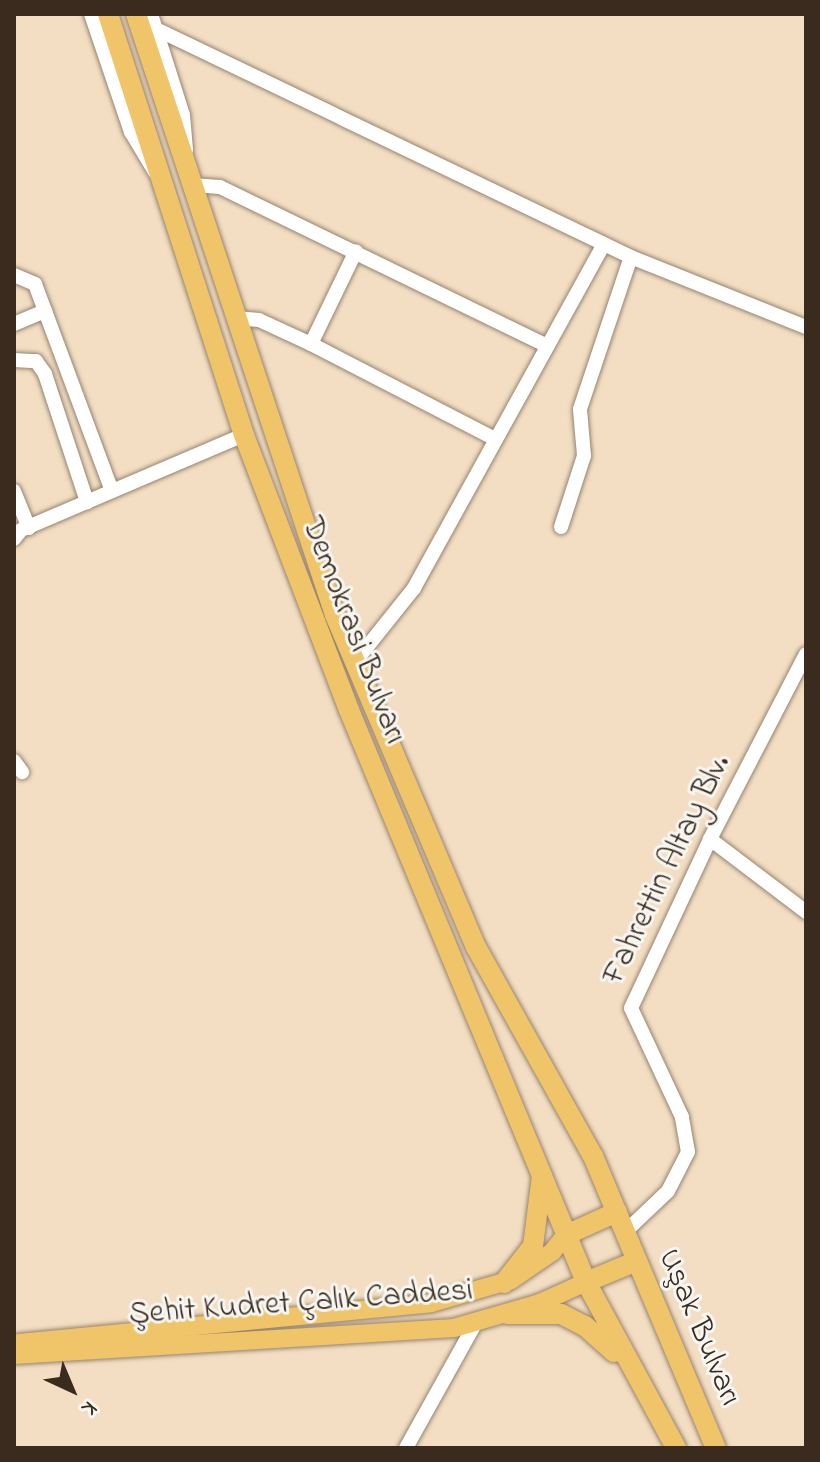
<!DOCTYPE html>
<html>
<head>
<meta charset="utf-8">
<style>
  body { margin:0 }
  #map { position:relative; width:820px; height:1462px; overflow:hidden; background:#f3dec3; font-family:"Indie Flower",sans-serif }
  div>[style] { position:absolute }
  .roads { filter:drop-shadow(0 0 2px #978470) drop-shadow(0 0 2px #978470) }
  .minor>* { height:14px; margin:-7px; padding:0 7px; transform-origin:7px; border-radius:7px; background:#fff }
  .major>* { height:18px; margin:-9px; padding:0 9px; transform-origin:9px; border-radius:9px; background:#f0c469 }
  .highway>* { height:20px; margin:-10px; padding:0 10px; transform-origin:10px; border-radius:10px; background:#f0c469 }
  span { translate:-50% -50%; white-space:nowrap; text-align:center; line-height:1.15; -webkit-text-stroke:6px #f6f6f2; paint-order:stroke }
  .street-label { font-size:32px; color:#3b2a1e }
  .frame { position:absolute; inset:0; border:16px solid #3b2a1e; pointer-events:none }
  .north { position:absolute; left:32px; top:1350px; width:80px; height:80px; -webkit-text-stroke:6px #f6f6f2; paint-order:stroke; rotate:136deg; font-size:22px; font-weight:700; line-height:32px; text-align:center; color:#3b2a1e }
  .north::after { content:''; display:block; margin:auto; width:28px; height:36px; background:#3b2a1e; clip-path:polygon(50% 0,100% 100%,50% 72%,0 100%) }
</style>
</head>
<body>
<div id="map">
  <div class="roads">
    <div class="minor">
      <div style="left:91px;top:14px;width:125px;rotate:71.3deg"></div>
      <div style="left:131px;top:132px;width:47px;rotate:59deg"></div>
      <div style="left:151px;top:14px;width:106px;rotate:72.4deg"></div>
      <div style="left:183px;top:115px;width:35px;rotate:85deg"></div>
      <div style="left:156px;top:29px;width:527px;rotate:25.64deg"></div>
      <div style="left:631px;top:257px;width:188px;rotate:21.8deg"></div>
      <div style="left:191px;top:185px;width:29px;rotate:4deg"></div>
      <div style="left:220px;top:187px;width:364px;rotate:25.9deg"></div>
      <div style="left:14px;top:275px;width:23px;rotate:23deg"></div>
      <div style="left:35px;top:284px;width:221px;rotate:69.6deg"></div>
      <div style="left:236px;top:318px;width:23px;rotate:5deg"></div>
      <div style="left:259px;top:320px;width:57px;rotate:24.8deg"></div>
      <div style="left:311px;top:344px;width:207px;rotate:27.3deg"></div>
      <div style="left:14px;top:324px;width:34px;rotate:-23deg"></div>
      <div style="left:311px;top:344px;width:103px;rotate:-64.2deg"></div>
      <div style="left:14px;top:360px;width:22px;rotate:3deg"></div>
      <div style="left:36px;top:361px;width:16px;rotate:55deg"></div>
      <div style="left:45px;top:374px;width:135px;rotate:71.8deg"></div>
      <div style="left:14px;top:491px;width:40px;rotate:68deg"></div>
      <div style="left:561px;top:527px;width:75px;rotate:-72.1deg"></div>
      <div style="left:584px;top:456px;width:47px;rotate:-94.9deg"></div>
      <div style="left:580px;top:409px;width:160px;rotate:-71.5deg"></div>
      <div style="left:14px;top:539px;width:11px;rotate:-52deg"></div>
      <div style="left:21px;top:530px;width:242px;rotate:-23.1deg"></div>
      <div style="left:355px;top:662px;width:95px;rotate:-51.4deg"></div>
      <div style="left:414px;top:588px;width:393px;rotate:-61.1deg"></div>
      <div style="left:14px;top:761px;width:14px;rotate:54deg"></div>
      <div style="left:710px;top:839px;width:121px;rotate:37.2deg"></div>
      <div style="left:625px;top:1232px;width:59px;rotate:-43.6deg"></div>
      <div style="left:668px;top:1191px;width:44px;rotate:-62.9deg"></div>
      <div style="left:688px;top:1152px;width:36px;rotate:-100deg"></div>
      <div style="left:682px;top:1117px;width:120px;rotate:-115.1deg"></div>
      <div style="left:631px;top:1008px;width:187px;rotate:-64.9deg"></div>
      <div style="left:710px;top:839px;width:208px;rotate:-62.6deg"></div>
      <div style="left:406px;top:1448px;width:142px;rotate:-60.9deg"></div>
    </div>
    <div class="major">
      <div style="left:19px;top:1343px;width:414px;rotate:-5.5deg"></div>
      <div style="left:431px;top:1303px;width:83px;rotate:-16deg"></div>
      <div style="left:511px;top:1280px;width:50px;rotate:-34.3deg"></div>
      <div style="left:552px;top:1252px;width:22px;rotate:-51deg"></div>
      <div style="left:14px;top:1355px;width:441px;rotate:-3.5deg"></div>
      <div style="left:454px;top:1328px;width:90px;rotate:-16.2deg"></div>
      <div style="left:540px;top:1303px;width:51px;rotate:-24.5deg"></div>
    </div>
    <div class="highway">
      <div style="left:108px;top:14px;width:442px;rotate:72.1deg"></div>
      <div style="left:244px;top:435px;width:294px;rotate:69.1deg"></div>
      <div style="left:349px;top:710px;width:619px;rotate:67.49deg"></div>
      <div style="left:586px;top:1282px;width:189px;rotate:61.5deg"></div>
      <div style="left:136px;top:14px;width:633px;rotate:71.68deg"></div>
      <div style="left:335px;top:615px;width:361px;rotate:67deg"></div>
      <div style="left:476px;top:947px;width:240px;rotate:60.8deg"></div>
      <div style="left:593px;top:1156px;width:317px;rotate:67.2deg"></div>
      <div style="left:566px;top:1235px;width:56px;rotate:-24.3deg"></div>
      <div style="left:586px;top:1282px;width:55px;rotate:-22.4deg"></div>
      <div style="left:504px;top:1283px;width:47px;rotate:-51.9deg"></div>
      <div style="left:533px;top:1246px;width:71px;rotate:-82.7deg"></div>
      <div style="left:507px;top:1314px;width:54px"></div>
      <div style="left:561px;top:1314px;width:27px;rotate:27deg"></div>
      <div style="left:585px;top:1326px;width:39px;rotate:42deg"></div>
    </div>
  </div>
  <div class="street-label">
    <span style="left:352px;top:631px;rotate:69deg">Demokrasi Bulvarı</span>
    <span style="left:668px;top:870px;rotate:-64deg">Fahrettin Altay Blv.</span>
    <span style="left:301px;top:1304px;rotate:-4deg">Şehit Kudret Çalık Caddesi</span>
    <span style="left:698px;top:1328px;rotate:67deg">Uşak Bulvarı</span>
  </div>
  <div class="frame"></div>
  <div class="north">K</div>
</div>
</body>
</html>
